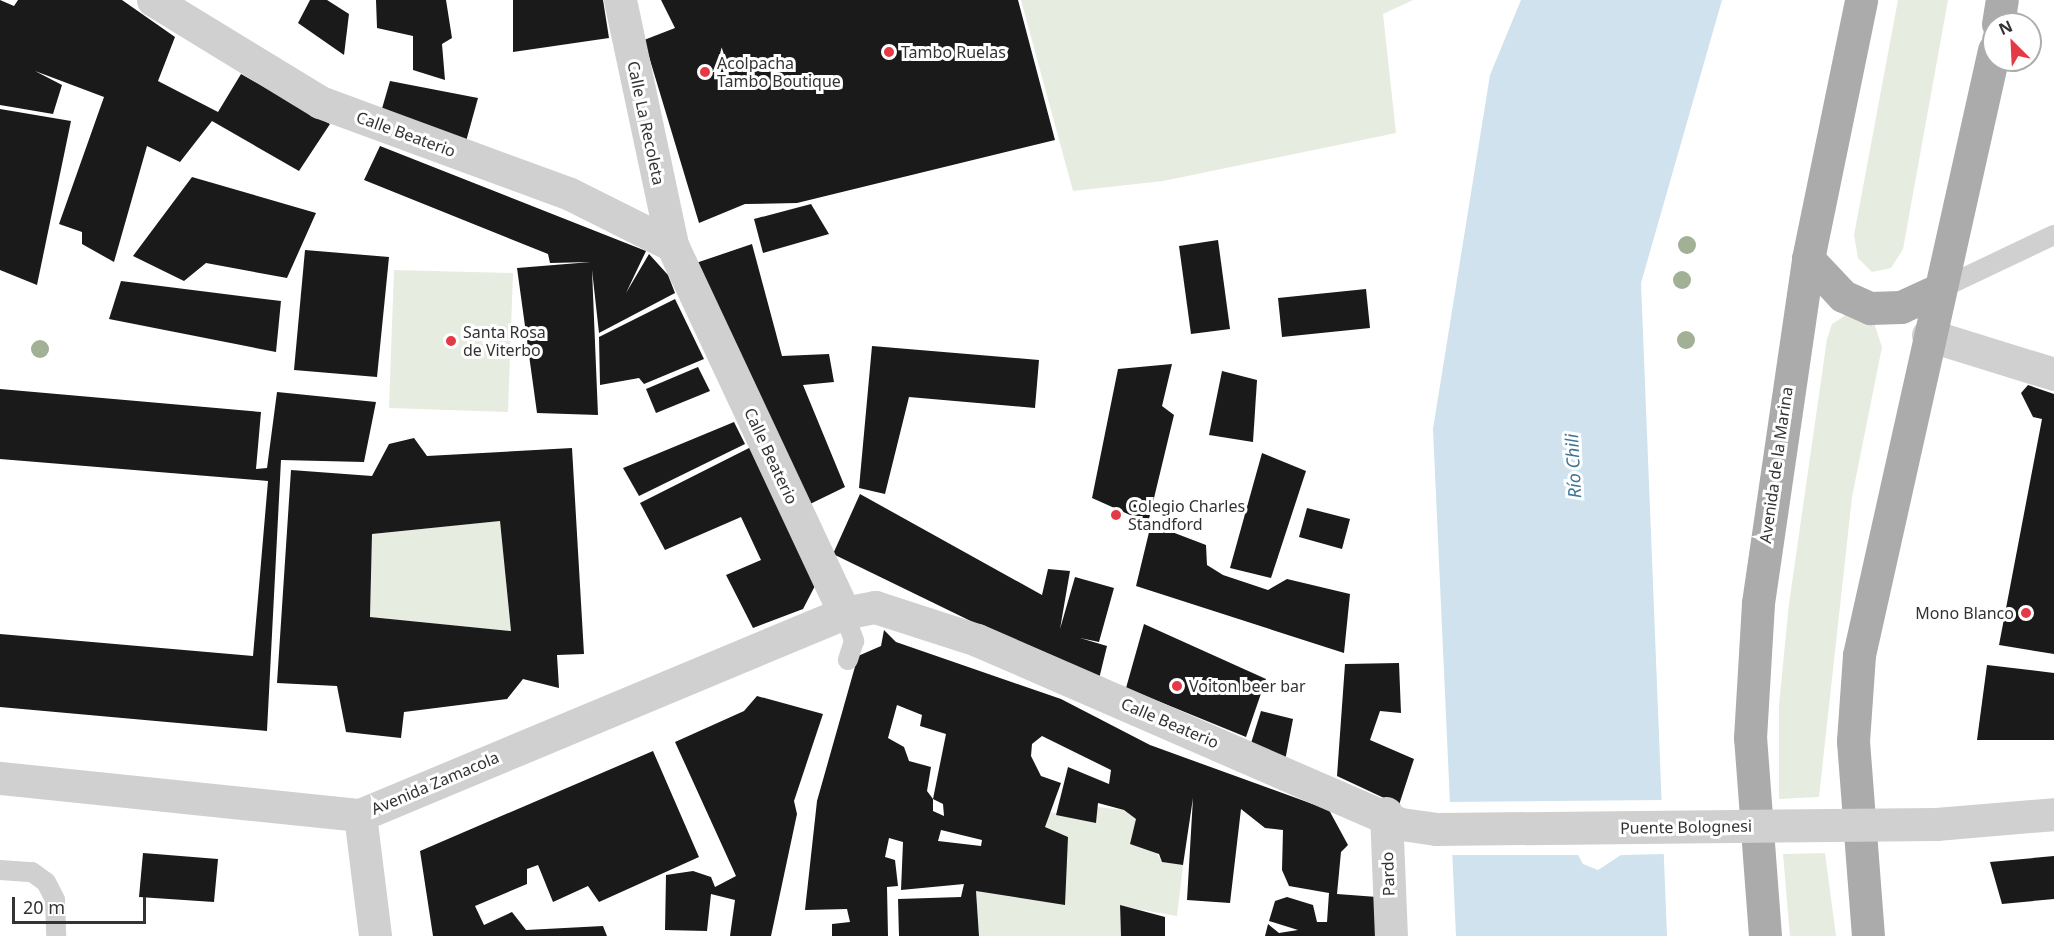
<!DOCTYPE html>
<html>
<head>
<meta charset="utf-8">
<style>
  body { margin:0 }
  #map { position:relative; width:2054px; height:936px; overflow:hidden; background:#fff; font-family:"Noto Sans",sans-serif }
  div>[style] { position:absolute }
  .green>* { inset:0; background:#e6ecdf }
  .water>* { inset:0; background:#cfe2ee }
  .pier>* { inset:0; background:#fff }
  .building>* { inset:0; background:#1a1a1a }
  .service>* { height:20px; margin:-10px; padding:0 10px; transform-origin:10px; border-radius:10px; background:#d0d0d0 }
  .minor>* { height:33px; margin:-16.5px; padding:0 16.5px; transform-origin:16.5px; border-radius:16.5px; background:#d0d0d0 }
  .primary>* { height:33px; margin:-16.5px; padding:0 16.5px; transform-origin:16.5px; border-radius:16.5px; background:#ababab }
  .minor-bridge>* { height:33px; margin:-16.5px; padding:0 16.5px; transform-origin:16.5px; border-radius:16.5px; background:#d0d0d0 }
  .trees>* { width:18px; height:18px; margin:-9px; border-radius:50%; background:#a2b095 }
  .dots>* { width:16px; height:16px; translate:-50% -50%; box-sizing:border-box; border:3px solid #fff; border-radius:50% }
  span { translate:-50% -50%; white-space:nowrap; text-align:center; line-height:1.15; -webkit-text-stroke:6px #fff; paint-order:stroke }
  .poi-label { font-size:16px; color:#333 }
  .left { translate:0 -50%; text-align:left }
  .right { translate:-100% -50%; text-align:right }
  .street-label { font-size:16px; color:#333 }
  .water-label { font-size:18px; color:#3f7597; font-style:italic }
  .north { position:absolute; left:1982px; top:12px; width:60px; height:60px; box-sizing:border-box; background:#fff; border:2px solid #adadad; border-radius:50%; rotate:336deg; font-size:16px; font-weight:700; line-height:24px; text-align:center; color:#333 }
  .north::after { content:''; display:block; margin:auto; width:21px; height:27px; background:#e63946; clip-path:polygon(50% 0,100% 100%,50% 72%,0 100%) }
  .scale { position:absolute; left:12px; top:897px; width:134px; height:27px; box-sizing:border-box; border:3px solid #333; border-top:0; padding-left:8px; font-size:18px; line-height:21px; white-space:nowrap; color:#333; -webkit-text-stroke:4px #fff; paint-order:stroke }
</style>
</head>
<body>
<div id="map">
  <div class="green">
    <div style="clip-path:polygon(1021px 0,1413px 0,1383px 14px,1396px 133px,1163px 181px,1073px 191px)"></div>
    <div style="clip-path:polygon(1898px 0,1948px 0,1903px 249px,1891px 268px,1872px 272px,1858px 258px,1854px 235px)"></div>
    <div style="clip-path:polygon(394px 270px,513px 273px,508px 412px,389px 408px)"></div>
    <div style="clip-path:polygon(1850px 312px,1873px 320px,1882px 347px,1852px 497px,1819px 797px,1779px 799px,1779px 705px,1789px 604px,1827px 339px,1832px 324px)"></div>
    <div style="clip-path:polygon(500px 521px,511px 631px,370px 617px,372px 534px)"></div>
    <div style="clip-path:polygon(1097px 807px,1124px 810px,1136px 819px,1162px 862px,1183px 865px,1177px 916px,1120px 906px,1121px 936px,979px 936px,976px 891px,1068px 837px,1045px 827px,1050px 812px,1096px 823px)"></div>
    <div style="clip-path:polygon(1825px 853px,1836px 936px,1790px 936px,1783px 854px)"></div>
  </div>
  <div class="water">
    <div style="clip-path:polygon(1521px 0,1722px 0,1641px 283px,1667px 936px,1456px 936px,1433px 429px,1490px 75px)"></div>
  </div>
  <div class="pier">
    <div style="clip-path:polygon(1664px 800px,1666px 854px,1621px 855px,1598px 870px,1583px 864px,1578px 855px,1449px 855px,1447px 802px)"></div>
  </div>
  <div class="building">
    <div style="clip-path:polygon(0 0,14px 6px,18px 0,122px 0,175px 37px,158px 81px,218px 112px,241px 74px,330px 124px,299px 171px,212px 121px,180px 162px,147px 146px,114px 262px,82px 244px,82px 232px,59px 224px,104px 97px,35px 71px,62px 85px,53px 114px,0 105px)"></div>
    <div style="clip-path:polygon(310px 0,327px 0,349px 14px,344px 55px,298px 23px)"></div>
    <div style="clip-path:polygon(376px 0,446px 0,452px 38px,442px 44px,445px 80px,413px 70px,413px 36px,377px 28px)"></div>
    <div style="clip-path:polygon(513px 0,603px 0,609px 38px,513px 52px)"></div>
    <div style="clip-path:polygon(661px 0,1018px 0,1055px 140px,797px 203px,745px 204px,699px 223px,644px 40px,675px 28px)"></div>
    <div style="clip-path:polygon(390px 81px,478px 98px,465px 145px,381px 112px)"></div>
    <div style="clip-path:polygon(0 109px,71px 121px,37px 285px,0 270px)"></div>
    <div style="clip-path:polygon(380px 146px,646px 251px,626px 293px,649px 254px,668px 275px,675px 293px,599px 333px,592px 270px,598px 415px,537px 413px,517px 268px,591px 262px,550px 263px,548px 254px,364px 180px)"></div>
    <div style="clip-path:polygon(192px 177px,316px 213px,287px 278px,206px 263px,184px 281px,133px 256px)"></div>
    <div style="clip-path:polygon(811px 204px,829px 234px,763px 253px,754px 219px)"></div>
    <div style="clip-path:polygon(1218px 240px,1230px 329px,1191px 334px,1179px 246px)"></div>
    <div style="clip-path:polygon(752px 244px,782px 356px,829px 354px,834px 382px,803px 385px,845px 487px,806px 506px,693px 264px)"></div>
    <div style="clip-path:polygon(305px 250px,389px 257px,377px 377px,294px 370px)"></div>
    <div style="clip-path:polygon(121px 281px,281px 301px,276px 352px,109px 319px)"></div>
    <div style="clip-path:polygon(1366px 289px,1370px 328px,1282px 337px,1278px 298px)"></div>
    <div style="clip-path:polygon(675px 299px,704px 359px,644px 384px,639px 378px,600px 385px,599px 337px)"></div>
    <div style="clip-path:polygon(872px 346px,1039px 360px,1035px 408px,909px 397px,885px 494px,859px 488px)"></div>
    <div style="clip-path:polygon(1172px 364px,1162px 406px,1174px 415px,1148px 523px,1092px 498px,1118px 369px)"></div>
    <div style="clip-path:polygon(698px 367px,710px 391px,656px 413px,646px 389px)"></div>
    <div style="clip-path:polygon(1222px 371px,1257px 380px,1253px 442px,1209px 435px)"></div>
    <div style="clip-path:polygon(2028px 385px,2054px 394px,2054px 654px,1999px 645px,2042px 419px,2033px 417px,2021px 393px)"></div>
    <div style="clip-path:polygon(0 389px,261px 412px,256px 469px,267px 468px,277px 392px,376px 402px,364px 462px,281px 460px,267px 731px,0 707px,0 634px,253px 656px,268px 481px,0 459px)"></div>
    <div style="clip-path:polygon(734px 422px,745px 444px,639px 496px,623px 468px)"></div>
    <div style="clip-path:polygon(evenodd,414px 438px,427px 456px,572px 448px,584px 654px,557px 655px,559px 688px,523px 679px,507px 699px,404px 712px,401px 738px,346px 732px,337px 686px,277px 683px,291px 470px,372px 476px,389px 444px,414px 438px,500px 521px,511px 631px,370px 617px,372px 534px,500px 521px)"></div>
    <div style="clip-path:polygon(751px 447px,817px 582px,803px 609px,753px 628px,726px 575px,761px 560px,741px 517px,665px 550px,640px 503px)"></div>
    <div style="clip-path:polygon(1262px 453px,1306px 471px,1271px 578px,1230px 568px)"></div>
    <div style="clip-path:polygon(860px 494px,1042px 595px,1048px 569px,1070px 571px,1060px 629px,1075px 577px,1114px 588px,1099px 642px,1080px 638px,1107px 646px,1098px 683px,833px 554px)"></div>
    <div style="clip-path:polygon(1307px 508px,1350px 519px,1342px 549px,1299px 537px)"></div>
    <div style="clip-path:polygon(1151px 524px,1206px 545px,1207px 565px,1223px 575px,1268px 590px,1287px 579px,1350px 594px,1344px 653px,1136px 586px)"></div>
    <div style="clip-path:polygon(1144px 624px,1266px 679px,1246px 737px,1126px 688px)"></div>
    <div style="clip-path:polygon(evenodd,884px 630px,896px 642px,1061px 699px,1150px 745px,1329px 810px,1348px 845px,1341px 852px,1337px 894px,1377px 897px,1379px 936px,1265px 936px,1268px 924px,1279px 933px,1298px 930px,1269px 921px,1275px 901px,1287px 897px,1313px 905px,1317px 922px,1327px 922px,1329px 893px,1289px 886px,1282px 870px,1283px 830px,1265px 828px,1241px 809px,1230px 903px,1187px 900px,1193px 798px,1183px 865px,1162px 862px,1159px 854px,1130px 844px,1136px 819px,1124px 810px,1098px 803px,1096px 823px,1056px 815px,1068px 767px,1109px 784px,1111px 770px,1042px 736px,1032px 744px,1031px 756px,1041px 776px,1061px 783px,1045px 827px,1068px 837px,1065px 905px,976px 891px,979px 936px,899px 936px,898px 899px,961px 897px,964px 884px,976px 891px,964px 884px,901px 890px,903px 842px,889px 838px,885px 857px,895px 860px,898px 886px,887px 887px,888px 936px,832px 936px,832px 924px,850px 922px,847px 909px,805px 910px,817px 801px,858px 656px,881px 646px,884px 630px,897px 705px,922px 715px,920px 726px,946px 734px,933px 799px,927px 791px,931px 767px,909px 761px,904px 747px,888px 738px,897px 705px,884px 630px,933px 799px,943px 804px,944px 816px,933px 811px,933px 799px,884px 630px,941px 830px,982px 840px,981px 846px,938px 841px,941px 830px)"></div>
    <div style="clip-path:polygon(1399px 663px,1401px 713px,1380px 711px,1370px 740px,1414px 759px,1399px 805px,1337px 776px,1345px 664px)"></div>
    <div style="clip-path:polygon(1987px 665px,2054px 673px,2054px 740px,1977px 740px)"></div>
    <div style="clip-path:polygon(757px 696px,823px 714px,794px 801px,797px 814px,771px 936px,730px 936px,735px 900px,711px 894px,707px 931px,665px 930px,666px 875px,693px 871px,711px 877px,715px 887px,736px 876px,675px 742px,744px 711px)"></div>
    <div style="clip-path:polygon(1261px 711px,1293px 719px,1284px 766px,1247px 756px)"></div>
    <div style="clip-path:polygon(653px 751px,699px 857px,599px 902px,588px 886px,553px 902px,538px 865px,527px 869px,527px 884px,475px 906px,484px 925px,512px 912px,526px 930px,603px 926px,607px 936px,433px 936px,420px 851px)"></div>
    <div style="clip-path:polygon(143px 853px,218px 859px,214px 902px,139px 897px)"></div>
    <div style="clip-path:polygon(2054px 856px,2054px 899px,2002px 904px,1990px 862px)"></div>
    <div style="clip-path:polygon(1120px 905px,1165px 917px,1165px 936px,1121px 936px)"></div>
  </div>
  <div class="service">
    <div style="left:1938px;top:290px;width:128px;rotate:-25.4deg"></div>
    <div style="left:844px;top:613px;width:30px;rotate:70deg"></div>
    <div style="left:854px;top:641px;width:20px;rotate:108deg"></div>
    <div style="left:0;top:870px;width:32px;rotate:4deg"></div>
    <div style="left:32px;top:872px;width:17px;rotate:36deg"></div>
    <div style="left:46px;top:882px;width:20px;rotate:63deg"></div>
    <div style="left:55px;top:900px;width:36px;rotate:88deg"></div>
  </div>
  <div class="minor">
    <div style="left:153px;top:0;width:196px;rotate:31.4deg"></div>
    <div style="left:320px;top:102px;width:266px;rotate:20.2deg"></div>
    <div style="left:570px;top:194px;width:114px;rotate:26.6deg"></div>
    <div style="left:620px;top:0;width:250px;rotate:78deg"></div>
    <div style="left:672px;top:245px;width:406px;rotate:64.9deg"></div>
    <div style="left:1928px;top:335px;width:132px;rotate:17.2deg"></div>
    <div style="left:0;top:778px;width:362px;rotate:5.9deg"></div>
    <div style="left:360px;top:815px;width:524px;rotate:-22.65deg"></div>
    <div style="left:844px;top:613px;width:32px;rotate:-11deg"></div>
    <div style="left:875px;top:607px;width:107px;rotate:17.9deg"></div>
    <div style="left:977px;top:640px;width:462px;rotate:23.5deg"></div>
    <div style="left:1401px;top:824px;width:35px;rotate:8deg"></div>
    <div style="left:1386px;top:813px;width:123px;rotate:87.7deg"></div>
    <div style="left:360px;top:815px;width:122px;rotate:82.9deg"></div>
    <div style="left:1936px;top:824px;width:118px;rotate:-4.8deg"></div>
  </div>
  <div class="primary">
    <div style="left:1998px;top:24px;width:24px;rotate:-81deg"></div>
    <div style="left:1808px;top:259px;width:51px;rotate:46.6deg"></div>
    <div style="left:1843px;top:296px;width:30px;rotate:24deg"></div>
    <div style="left:1870px;top:308px;width:31px;rotate:-2deg"></div>
    <div style="left:1901px;top:307px;width:41px;rotate:-24.7deg"></div>
    <div style="left:1765px;top:936px;width:199px;rotate:-94.3deg"></div>
    <div style="left:1750px;top:738px;width:135px;rotate:-86.6deg"></div>
    <div style="left:1758px;top:603px;width:348px;rotate:-81.7deg"></div>
    <div style="left:1808px;top:259px;width:264px;rotate:-78.4deg"></div>
    <div style="left:1868px;top:936px;width:196px;rotate:-94.4deg"></div>
    <div style="left:1853px;top:741px;width:86px;rotate:-86deg"></div>
    <div style="left:1859px;top:655px;width:620px;rotate:-77.42deg"></div>
  </div>
  <div class="minor-bridge">
    <div style="left:1436px;top:829px;width:500px;rotate:-0.57deg"></div>
  </div>
  <div class="trees">
    <div style="left:1687px;top:245px"></div>
    <div style="left:1682px;top:280px"></div>
    <div style="left:1686px;top:340px"></div>
    <div style="left:40px;top:349px"></div>
  </div>
  <div class="dots">
    <div style="left:889px;top:52px;background:#e63946"></div>
    <div style="left:705px;top:72px;background:#e63946"></div>
    <div style="left:451px;top:341px;background:#e63946"></div>
    <div style="left:1116px;top:515px;background:#e63946"></div>
    <div style="left:2026px;top:613px;background:#e63946"></div>
    <div style="left:1177px;top:686px;background:#e63946"></div>
  </div>
  <div class="poi-label">
    <span class="left" style="left:901px;top:52px">Tambo Ruelas</span>
    <span class="left" style="left:717px;top:72px">Acolpacha<br>Tambo Boutique</span>
    <span class="left" style="left:463px;top:341px">Santa Rosa<br>de Viterbo</span>
    <span class="left" style="left:1128px;top:515px">Colegio Charles<br>Standford</span>
    <span class="right" style="left:2014px;top:613px">Mono Blanco</span>
    <span class="left" style="left:1189px;top:686px">Voiton beer bar</span>
  </div>
  <div class="street-label">
    <span style="left:646px;top:123px;rotate:78deg">Calle La Recoleta</span>
    <span style="left:406px;top:134px;rotate:20deg">Calle Beaterio</span>
    <span style="left:771px;top:456px;rotate:65deg">Calle Beaterio</span>
    <span style="left:1776px;top:465px;rotate:-82deg">Avenida de la Marina</span>
    <span style="left:1170px;top:723px;rotate:23deg">Calle Beaterio</span>
    <span style="left:435px;top:783px;rotate:-23deg">Avenida Zamacola</span>
    <span style="left:1686px;top:827px;rotate:-1deg">Puente Bolognesi</span>
    <span style="left:1388px;top:874px;rotate:-92deg">Pardo</span>
  </div>
  <div class="water-label">
    <span style="left:1573px;top:466px;rotate:-93deg">Río Chili</span>
  </div>
  <div class="north">N</div>
  <div class="scale">20 m</div>
</div>
</body>
</html>
